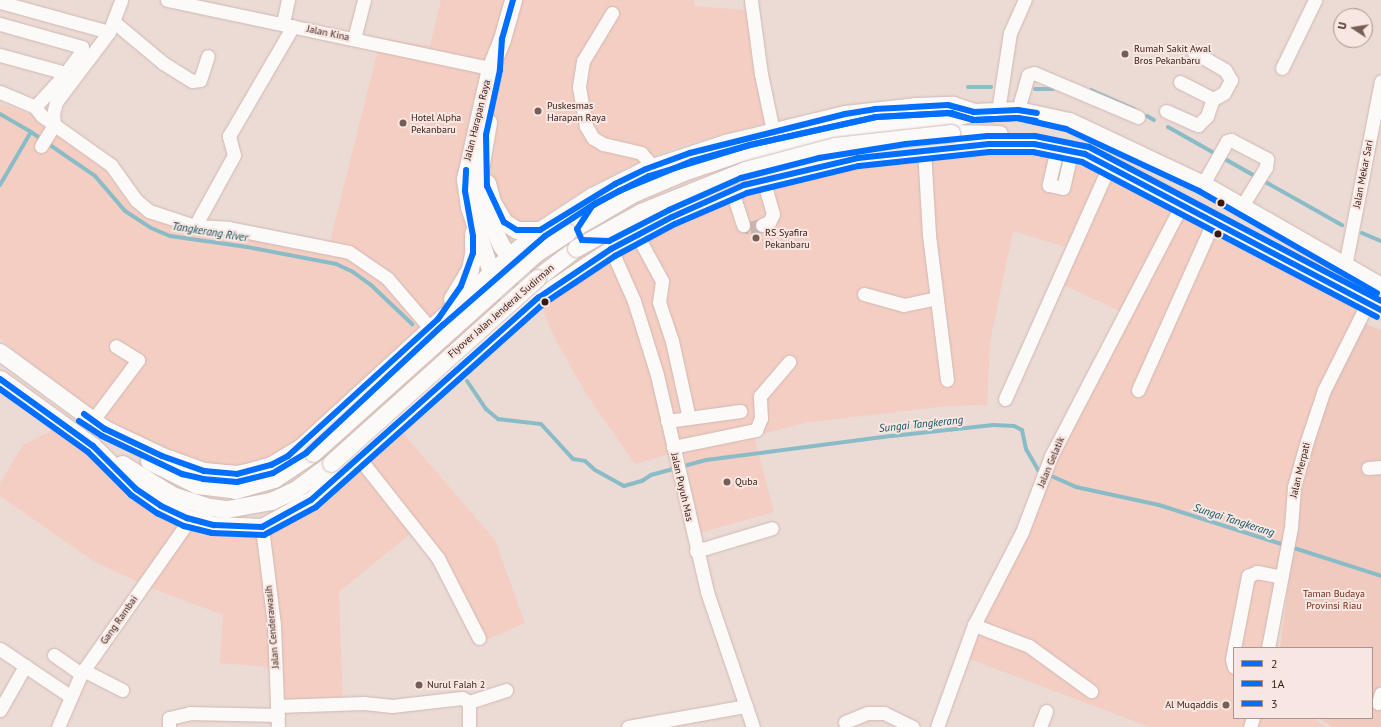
<!DOCTYPE html>
<html>
<head>
<meta charset="utf-8">
<style>
  body { margin:0 }
  #map { position:relative; width:1381px; height:727px; overflow:hidden; background:#ecdad5; font-family:"PT Sans",sans-serif }
  div>[style] { position:absolute }
  .built>* { inset:0; background:#f4cec3 }
  .green>* { inset:0; background:#f0cabf }
  .stream>* { height:4px; margin:-2px; padding:0 2px; transform-origin:2px; border-radius:2px; background:#8abcc8 }
  .minor-tunnel>* { height:13px; margin-top:-6.5px; transform-origin:0; background:repeating-linear-gradient(90deg,#c8b3ae 0 13px,transparent 0 19px) }
  .roads { filter:drop-shadow(0 0 1px #cfb8b2) drop-shadow(0 0 1px #cfb8b2) }
  .minor>* { height:13px; margin:-6.5px; padding:0 6.5px; transform-origin:6.5px; border-radius:6.5px; background:#fcf9f9 }
  .major>* { height:17px; margin:-8.5px; padding:0 8.5px; transform-origin:8.5px; border-radius:8.5px; background:#fcf9f9 }
  .bridges { filter:drop-shadow(0 0 1px #cfb8b2) drop-shadow(0 0 1px #cfb8b2) }
  .major-bridge>* { height:17px; margin:-8.5px; padding:0 8.5px; transform-origin:8.5px; border-radius:8.5px; background:#fcf9f9 }
  .bus-1>* { height:6px; margin:-3px; padding:0 3px; transform-origin:3px; border-radius:3px; background:#006eff }
  .bus-2>* { height:6px; margin:-3px; padding:0 3px; transform-origin:3px; border-radius:3px; background:#006eff }
  .bus-3>* { height:6px; margin:-3px; padding:0 3px; transform-origin:3px; border-radius:3px; background:#006eff }
  .dots>* { width:11px; height:11px; translate:-50% -50%; box-sizing:border-box; border:2px solid #f7e6e1; border-radius:50% }
  span { translate:-50% -50%; white-space:nowrap; text-align:center; line-height:1.15; -webkit-text-stroke:4px #f7e6e1; paint-order:stroke }
  .street-label { font-size:10px; color:#361911 }
  .poi-label { font-size:10px; color:#361911 }
  .left { translate:0 -50%; text-align:left }
  .right { translate:-100% -50%; text-align:right }
  .park-label { font-size:10px; color:#782b16 }
  .water-label { font-size:11px; color:#0c5260; font-style:italic }
  .legend { position:absolute; left:1233px; top:647px; width:140px; height:72px; box-sizing:border-box; background:#f7e6e1; border:1px solid #aa948e; margin:0; padding:5px 7px; list-style:none; font-size:12px; color:#361911 }
  .legend li { display:flex; align-items:center; gap:8px; height:20px }
  .legend b { width:20px; border:1px solid #aa948e }
  .north { position:absolute; left:1333px; top:8px; width:40px; height:40px; box-sizing:border-box; background:#f7e6e1; border:1px solid #aa948e; border-radius:50%; rotate:282deg; font-size:11px; font-weight:700; line-height:16px; text-align:center; color:#361911 }
  .north::after { content:''; display:block; margin:auto; width:14px; height:18px; background:#765d56; clip-path:polygon(50% 0,100% 100%,50% 72%,0 100%) }
</style>
</head>
<body>
<div id="map">
  <div class="built">
    <div style="clip-path:polygon(441px 0,694px 0,694px 6px,746px 10px,765px 123px,687px 144px,643px 160px,587px 188px,534px 223px,502px 249px,487px 269px,286px 453px,237px 469px,186px 461px,96px 417px,0 339px,0 104px,31px 114px,49px 126px,105px 170px,130px 205px,145px 217px,194px 234px,227px 235px,327px 253px,381px 38px,430px 46px)"></div>
    <div style="clip-path:polygon(1057px 149px,1100px 168px,1341px 296px,1362px 316px,1315px 422px,1297px 504px,1276px 648px,1234px 648px,1234px 718px,1313px 718px,1326px 727px,1150px 727px,959px 655px,1120px 311px,1057px 282px,1072px 249px,1013px 231px,990px 342px,987px 405px,946px 406px,805px 423px,754px 436px,774px 512px,700px 533px,684px 450px,635px 464px,587px 395px,554px 337px,541px 304px,640px 242px,747px 193px,859px 166px,989px 152px)"></div>
    <div style="clip-path:polygon(58px 427px,88px 451px,131px 494px,264px 534px,401px 431px,495px 540px,525px 623px,474px 645px,435px 563px,410px 534px,339px 592px,343px 708px,277px 708px,268px 667px,220px 663px,223px 615px,151px 588px,95px 562px,0 496px,0 483px,23px 445px)"></div>
  </div>
  <div class="green">
    <div style="clip-path:polygon(1361px 322px,1381px 330px,1381px 727px,1332px 727px,1319px 718px,1372px 718px,1372px 648px,1280px 648px,1299px 505px,1316px 422px)"></div>
  </div>
  <div class="stream">
    <div style="left:968px;top:87px;width:23px"></div>
    <div style="left:1035px;top:89px;width:18px"></div>
    <div style="left:1091px;top:90px;width:47px;rotate:23.8deg"></div>
    <div style="left:0;top:114px;width:36px;rotate:30deg"></div>
    <div style="left:31px;top:132px;width:78px;rotate:34.5deg"></div>
    <div style="left:95px;top:176px;width:46px;rotate:49.4deg"></div>
    <div style="left:125px;top:211px;width:31px;rotate:33deg"></div>
    <div style="left:151px;top:228px;width:21px;rotate:23deg"></div>
    <div style="left:170px;top:236px;width:78px;rotate:8.1deg"></div>
    <div style="left:247px;top:247px;width:91px;rotate:10.8deg"></div>
    <div style="left:336px;top:264px;width:19px;rotate:25deg"></div>
    <div style="left:353px;top:272px;width:22px;rotate:36deg"></div>
    <div style="left:371px;top:285px;width:57px;rotate:43.6deg"></div>
    <div style="left:1147px;top:116px;width:8px;rotate:30deg"></div>
    <div style="left:1168px;top:127px;width:200px;rotate:29.4deg"></div>
    <div style="left:0;top:185px;width:61px;rotate:-59.7deg"></div>
    <div style="left:1362px;top:233px;width:21px;rotate:23deg"></div>
    <div style="left:467px;top:381px;width:34px;rotate:56deg"></div>
    <div style="left:486px;top:409px;width:16px;rotate:40deg"></div>
    <div style="left:498px;top:419px;width:43px;rotate:6.6deg"></div>
    <div style="left:541px;top:424px;width:47px;rotate:47.6deg"></div>
    <div style="left:573px;top:459px;width:12px;rotate:9deg"></div>
    <div style="left:585px;top:461px;width:13px;rotate:42deg"></div>
    <div style="left:595px;top:470px;width:33px;rotate:29deg"></div>
    <div style="left:624px;top:486px;width:19px;rotate:-16deg"></div>
    <div style="left:642px;top:481px;width:11px;rotate:-34deg"></div>
    <div style="left:651px;top:475px;width:57px;rotate:-15.3deg"></div>
    <div style="left:706px;top:460px;width:188px;rotate:-7.4deg"></div>
    <div style="left:892px;top:436px;width:102px;rotate:-6.2deg"></div>
    <div style="left:993px;top:425px;width:21px;rotate:3deg"></div>
    <div style="left:1014px;top:426px;width:9px;rotate:27deg"></div>
    <div style="left:1022px;top:430px;width:19px;rotate:78deg"></div>
    <div style="left:1026px;top:449px;width:24px;rotate:60deg"></div>
    <div style="left:1038px;top:470px;width:42px;rotate:24.1deg"></div>
    <div style="left:1076px;top:487px;width:85px;rotate:12.2deg"></div>
    <div style="left:1159px;top:505px;width:233px;rotate:17.7deg"></div>
  </div>
  <div class="minor-tunnel">
    <div style="left:743px;top:225px;width:8px;rotate:23deg"></div>
    <div style="left:750px;top:228px;width:12px;rotate:-14deg"></div>
  </div>
  <div class="roads">
    <div class="minor">
      <div style="left:167px;top:0;width:330px;rotate:11.9deg"></div>
      <div style="left:751px;top:0;width:75px;rotate:82.3deg"></div>
      <div style="left:761px;top:74px;width:58px;rotate:78.1deg"></div>
      <div style="left:0;top:2px;width:113px;rotate:15.4deg"></div>
      <div style="left:612px;top:13px;width:56px;rotate:121.1deg"></div>
      <div style="left:583px;top:61px;width:26px;rotate:99deg"></div>
      <div style="left:579px;top:87px;width:40px;rotate:80deg"></div>
      <div style="left:586px;top:126px;width:14px;rotate:60deg"></div>
      <div style="left:593px;top:138px;width:12px;rotate:31deg"></div>
      <div style="left:603px;top:144px;width:39px;rotate:13deg"></div>
      <div style="left:641px;top:153px;width:18px;rotate:49deg"></div>
      <div style="left:114px;top:22px;width:64px;rotate:39.9deg"></div>
      <div style="left:163px;top:63px;width:34px;rotate:32deg"></div>
      <div style="left:192px;top:81px;width:8px;rotate:-7deg"></div>
      <div style="left:200px;top:80px;width:25px;rotate:-72deg"></div>
      <div style="left:283px;top:23px;width:24px;rotate:-78deg"></div>
      <div style="left:0;top:24px;width:85px;rotate:15.7deg"></div>
      <div style="left:82px;top:47px;width:5px;rotate:101deg"></div>
      <div style="left:81px;top:52px;width:26px;rotate:126deg"></div>
      <div style="left:66px;top:73px;width:46px;rotate:132.4deg"></div>
      <div style="left:354px;top:39px;width:40px;rotate:-75.6deg"></div>
      <div style="left:0;top:55px;width:68px;rotate:15.3deg"></div>
      <div style="left:1282px;top:68px;width:76px;rotate:-64.1deg"></div>
      <div style="left:1180px;top:82px;width:37px;rotate:27deg"></div>
      <div style="left:1213px;top:99px;width:13px;rotate:-29deg"></div>
      <div style="left:1224px;top:93px;width:15px;rotate:-62deg"></div>
      <div style="left:1231px;top:80px;width:12px;rotate:-121deg"></div>
      <div style="left:1225px;top:70px;width:36px;rotate:-150deg"></div>
      <div style="left:0;top:92px;width:38px;rotate:23deg"></div>
      <div style="left:35px;top:107px;width:11px;rotate:52deg"></div>
      <div style="left:42px;top:116px;width:85px;rotate:35.4deg"></div>
      <div style="left:111px;top:165px;width:43px;rotate:54.5deg"></div>
      <div style="left:136px;top:200px;width:17px;rotate:40deg"></div>
      <div style="left:149px;top:211px;width:48px;rotate:18.1deg"></div>
      <div style="left:195px;top:226px;width:33px;rotate:3deg"></div>
      <div style="left:228px;top:228px;width:123px;rotate:11.2deg"></div>
      <div style="left:349px;top:252px;width:46px;rotate:34.4deg"></div>
      <div style="left:387px;top:278px;width:65px;rotate:49.4deg"></div>
      <div style="left:1018px;top:110px;width:36px;rotate:-74deg"></div>
      <div style="left:1028px;top:75px;width:6px;rotate:-18deg"></div>
      <div style="left:1034px;top:73px;width:113px;rotate:22.9deg"></div>
      <div style="left:998px;top:111px;width:79px;rotate:-81.3deg"></div>
      <div style="left:1010px;top:33px;width:36px;rotate:-66deg"></div>
      <div style="left:1166px;top:111px;width:35px;rotate:24deg"></div>
      <div style="left:1198px;top:125px;width:13px;rotate:-45deg"></div>
      <div style="left:1207px;top:116px;width:18px;rotate:-71deg"></div>
      <div style="left:41px;top:146px;width:25px;rotate:-58deg"></div>
      <div style="left:54px;top:125px;width:11px;rotate:-95deg"></div>
      <div style="left:53px;top:114px;width:12px;rotate:-76deg"></div>
      <div style="left:56px;top:102px;width:88px;rotate:-52.9deg"></div>
      <div style="left:109px;top:32px;width:34px;rotate:-69deg"></div>
      <div style="left:1057px;top:149px;width:37px;rotate:103deg"></div>
      <div style="left:1049px;top:185px;width:14px;rotate:12deg"></div>
      <div style="left:1063px;top:188px;width:37px;rotate:-77deg"></div>
      <div style="left:924px;top:150px;width:85px;rotate:86.6deg"></div>
      <div style="left:929px;top:235px;width:146px;rotate:82.9deg"></div>
      <div style="left:1203px;top:184px;width:49px;rotate:-60.8deg"></div>
      <div style="left:1227px;top:141px;width:4px;rotate:-14deg"></div>
      <div style="left:1231px;top:140px;width:41px;rotate:27.8deg"></div>
      <div style="left:1267px;top:159px;width:8px;rotate:97deg"></div>
      <div style="left:1266px;top:167px;width:46px;rotate:121.6deg"></div>
      <div style="left:732px;top:191px;width:36px;rotate:72deg"></div>
      <div style="left:762px;top:225px;width:8px;rotate:-23deg"></div>
      <div style="left:769px;top:222px;width:9px;rotate:-63deg"></div>
      <div style="left:773px;top:214px;width:35px;rotate:-106deg"></div>
      <div style="left:195px;top:226px;width:81px;rotate:-61.2deg"></div>
      <div style="left:234px;top:155px;width:20px;rotate:-105deg"></div>
      <div style="left:229px;top:136px;width:127px;rotate:-59.8deg"></div>
      <div style="left:637px;top:235px;width:52px;rotate:61.5deg"></div>
      <div style="left:662px;top:281px;width:21px;rotate:98deg"></div>
      <div style="left:659px;top:302px;width:41px;rotate:71.6deg"></div>
      <div style="left:672px;top:341px;width:79px;rotate:77.6deg"></div>
      <div style="left:611px;top:249px;width:57px;rotate:66.1deg"></div>
      <div style="left:634px;top:301px;width:77px;rotate:72.7deg"></div>
      <div style="left:657px;top:375px;width:223px;rotate:77deg"></div>
      <div style="left:707px;top:592px;width:143px;rotate:71.2deg"></div>
      <div style="left:1345px;top:266px;width:188px;rotate:-79deg"></div>
      <div style="left:864px;top:294px;width:41px;rotate:15.4deg"></div>
      <div style="left:904px;top:305px;width:33px;rotate:-12deg"></div>
      <div style="left:1138px;top:390px;width:184px;rotate:-65.9deg"></div>
      <div style="left:1005px;top:399px;width:254px;rotate:-65.9deg"></div>
      <div style="left:93px;top:420px;width:75px;rotate:-53.1deg"></div>
      <div style="left:138px;top:360px;width:26px;rotate:-148deg"></div>
      <div style="left:667px;top:421px;width:74px;rotate:-7.8deg"></div>
      <div style="left:673px;top:447px;width:85px;rotate:-11.6deg"></div>
      <div style="left:756px;top:430px;width:13px;rotate:-67deg"></div>
      <div style="left:761px;top:418px;width:22px;rotate:-93deg"></div>
      <div style="left:760px;top:396px;width:45px;rotate:-49.5deg"></div>
      <div style="left:359px;top:458px;width:127px;rotate:51.7deg"></div>
      <div style="left:438px;top:558px;width:90px;rotate:62.9deg"></div>
      <div style="left:1368px;top:468px;width:13px;rotate:-4deg"></div>
      <div style="left:262px;top:527px;width:99px;rotate:83deg"></div>
      <div style="left:274px;top:625px;width:102px;rotate:87.8deg"></div>
      <div style="left:696px;top:551px;width:79px;rotate:-16.8deg"></div>
      <div style="left:974px;top:625px;width:59px;rotate:20.9deg"></div>
      <div style="left:1029px;top:646px;width:77px;rotate:36deg"></div>
      <div style="left:1268px;top:648px;width:123px;rotate:-79.2deg"></div>
      <div style="left:1291px;top:527px;width:40px;rotate:-85.7deg"></div>
      <div style="left:1294px;top:487px;width:48px;rotate:-74.2deg"></div>
      <div style="left:1307px;top:441px;width:54px;rotate:-71.6deg"></div>
      <div style="left:1324px;top:390px;width:98px;rotate:-63.4deg"></div>
      <div style="left:0;top:649px;width:84px;rotate:33.9deg"></div>
      <div style="left:54px;top:655px;width:33px;rotate:35deg"></div>
      <div style="left:1234px;top:667px;width:8px;rotate:-104deg"></div>
      <div style="left:1232px;top:659px;width:85px;rotate:-79.1deg"></div>
      <div style="left:1248px;top:576px;width:10px;rotate:-24deg"></div>
      <div style="left:1257px;top:572px;width:25px;rotate:11deg"></div>
      <div style="left:83px;top:670px;width:44px;rotate:27.1deg"></div>
      <div style="left:1378px;top:703px;width:10px;rotate:-73deg"></div>
      <div style="left:277px;top:706px;width:87px;rotate:-2deg"></div>
      <div style="left:364px;top:703px;width:28px;rotate:6deg"></div>
      <div style="left:392px;top:706px;width:70px;rotate:-6.5deg"></div>
      <div style="left:462px;top:698px;width:8px;rotate:30deg"></div>
      <div style="left:0;top:710px;width:51px;rotate:-60.4deg"></div>
      <div style="left:845px;top:722px;width:24px;rotate:-22deg"></div>
      <div style="left:867px;top:713px;width:17px"></div>
      <div style="left:884px;top:713px;width:32px;rotate:26deg"></div>
      <div style="left:58px;top:727px;width:58px;rotate:-66.5deg"></div>
      <div style="left:81px;top:674px;width:189px;rotate:-54.9deg"></div>
      <div style="left:169px;top:727px;width:9px;rotate:-90deg"></div>
      <div style="left:169px;top:718px;width:22px;rotate:-13deg"></div>
      <div style="left:190px;top:713px;width:88px;rotate:1.3deg"></div>
      <div style="left:469px;top:727px;width:25px;rotate:-90deg"></div>
      <div style="left:469px;top:702px;width:39px;rotate:-18deg"></div>
      <div style="left:628px;top:727px;width:120px;rotate:-10.1deg"></div>
      <div style="left:937px;top:727px;width:109px;rotate:-70.1deg"></div>
      <div style="left:974px;top:625px;width:105px;rotate:-62.7deg"></div>
      <div style="left:1022px;top:532px;width:81px;rotate:-69.1deg"></div>
      <div style="left:1051px;top:456px;width:284px;rotate:-62.5deg"></div>
      <div style="left:1040px;top:727px;width:17px;rotate:-69deg"></div>
      <div style="left:1250px;top:727px;width:9px;rotate:-72deg"></div>
    </div>
    <div class="major">
      <div style="left:513px;top:0;width:41px;rotate:105.8deg"></div>
      <div style="left:502px;top:39px;width:31px;rotate:112deg"></div>
      <div style="left:490px;top:68px;width:114px;rotate:102.7deg"></div>
      <div style="left:465px;top:179px;width:28px;rotate:82deg"></div>
      <div style="left:469px;top:207px;width:69px;rotate:71.3deg"></div>
      <div style="left:491px;top:272px;width:50px;rotate:54.7deg"></div>
      <div style="left:488px;top:122px;width:54px;rotate:99.6deg"></div>
      <div style="left:479px;top:175px;width:25px;rotate:88deg"></div>
      <div style="left:480px;top:200px;width:50px;rotate:65deg"></div>
      <div style="left:501px;top:245px;width:62px;rotate:54.8deg"></div>
      <div style="left:951px;top:133px;width:48px;rotate:1.2deg"></div>
      <div style="left:487px;top:183px;width:20px;rotate:75deg"></div>
      <div style="left:492px;top:202px;width:23px;rotate:59deg"></div>
      <div style="left:504px;top:222px;width:15px;rotate:32deg"></div>
      <div style="left:517px;top:230px;width:23px"></div>
      <div style="left:568px;top:232px;width:74px;rotate:-30.7deg"></div>
      <div style="left:632px;top:194px;width:56px;rotate:-23.3deg"></div>
      <div style="left:683px;top:172px;width:57px;rotate:-18.4deg"></div>
      <div style="left:737px;top:154px;width:111px;rotate:-13.5deg"></div>
      <div style="left:845px;top:128px;width:103px;rotate:-5deg"></div>
      <div style="left:948px;top:119px;width:27px;rotate:-15deg"></div>
      <div style="left:537px;top:278px;width:49px;rotate:-37.6deg"></div>
      <div style="left:452px;top:299px;width:35px;rotate:-59deg"></div>
      <div style="left:470px;top:269px;width:16px;rotate:-79deg"></div>
      <div style="left:473px;top:253px;width:20px;rotate:-90deg"></div>
      <div style="left:0;top:352px;width:130px;rotate:36.3deg"></div>
      <div style="left:105px;top:429px;width:63px;rotate:25.3deg"></div>
      <div style="left:162px;top:456px;width:45px;rotate:19.7deg"></div>
      <div style="left:204px;top:471px;width:33px;rotate:5deg"></div>
      <div style="left:237px;top:474px;width:17px;rotate:-13deg"></div>
      <div style="left:254px;top:470px;width:18px;rotate:-16deg"></div>
      <div style="left:271px;top:465px;width:35px;rotate:-31deg"></div>
      <div style="left:301px;top:447px;width:281px;rotate:-42.5deg"></div>
      <div style="left:508px;top:257px;width:42px;rotate:-40.2deg"></div>
      <div style="left:540px;top:230px;width:62px;rotate:-33.2deg"></div>
      <div style="left:592px;top:196px;width:60px;rotate:-26.6deg"></div>
      <div style="left:646px;top:169px;width:83px;rotate:-18.2deg"></div>
      <div style="left:725px;top:143px;width:123px;rotate:-13.6deg"></div>
      <div style="left:845px;top:114px;width:70px;rotate:-6.5deg"></div>
      <div style="left:915px;top:106px;width:38px;rotate:-2deg"></div>
      <div style="left:953px;top:105px;width:22px;rotate:18deg"></div>
      <div style="left:974px;top:112px;width:44px;rotate:-2.6deg"></div>
      <div style="left:1018px;top:110px;width:52px;rotate:12.2deg"></div>
      <div style="left:1069px;top:121px;width:148px;rotate:25.2deg"></div>
      <div style="left:1203px;top:184px;width:205px;rotate:29.8deg"></div>
      <div style="left:0;top:379px;width:115px;rotate:35.8deg"></div>
      <div style="left:93px;top:446px;width:61px;rotate:45deg"></div>
      <div style="left:136px;top:489px;width:30px;rotate:34deg"></div>
      <div style="left:161px;top:506px;width:29px;rotate:25deg"></div>
      <div style="left:187px;top:518px;width:28px;rotate:15deg"></div>
      <div style="left:214px;top:525px;width:48px;rotate:2.4deg"></div>
      <div style="left:262px;top:527px;width:56px;rotate:-28.9deg"></div>
      <div style="left:311px;top:500px;width:304px;rotate:-41.7deg"></div>
      <div style="left:538px;top:298px;width:88px;rotate:-33.9deg"></div>
      <div style="left:611px;top:249px;width:69px;rotate:-27.7deg"></div>
      <div style="left:672px;top:217px;width:79px;rotate:-24deg"></div>
      <div style="left:744px;top:185px;width:117px;rotate:-13.3deg"></div>
      <div style="left:858px;top:158px;width:132px;rotate:-6.1deg"></div>
      <div style="left:989px;top:144px;width:45px"></div>
      <div style="left:1034px;top:144px;width:52px;rotate:11.1deg"></div>
      <div style="left:1085px;top:154px;width:72px;rotate:26.2deg"></div>
      <div style="left:1150px;top:186px;width:73px;rotate:29.7deg"></div>
      <div style="left:1213px;top:222px;width:190px;rotate:27.6deg"></div>
      <div style="left:149px;top:461px;width:54px;rotate:26.6deg"></div>
      <div style="left:197px;top:485px;width:38px;rotate:7deg"></div>
      <div style="left:235px;top:490px;width:41px;rotate:-15.8deg"></div>
      <div style="left:274px;top:479px;width:47px;rotate:-33.7deg"></div>
      <div style="left:122px;top:464px;width:59px;rotate:31.8deg"></div>
      <div style="left:172px;top:495px;width:40px;rotate:18deg"></div>
      <div style="left:210px;top:507px;width:17px;rotate:7deg"></div>
      <div style="left:227px;top:509px;width:45px;rotate:-10.3deg"></div>
      <div style="left:271px;top:501px;width:26px;rotate:-25deg"></div>
      <div style="left:295px;top:490px;width:45px;rotate:-36.9deg"></div>
    </div>
  </div>
  <div class="bridges">
    <div class="major-bridge">
      <div style="left:576px;top:248px;width:74px;rotate:-29deg"></div>
      <div style="left:641px;top:212px;width:112px;rotate:-22deg"></div>
      <div style="left:745px;top:170px;width:93px;rotate:-14.9deg"></div>
      <div style="left:835px;top:146px;width:117px;rotate:-6.4deg"></div>
      <div style="left:313px;top:453px;width:300px;rotate:-41.9deg"></div>
      <div style="left:536px;top:253px;width:38px;rotate:-33deg"></div>
      <div style="left:331px;top:463px;width:277px;rotate:-41.9deg"></div>
    </div>
  </div>
  <div class="bus-1">
    <div style="left:513px;top:0;width:41px;rotate:105.8deg"></div>
    <div style="left:502px;top:39px;width:31px;rotate:94deg"></div>
    <div style="left:500px;top:70px;width:66px;rotate:102.2deg"></div>
    <div style="left:486px;top:135px;width:51px;rotate:88.9deg"></div>
    <div style="left:487px;top:186px;width:40px;rotate:65deg"></div>
    <div style="left:504px;top:222px;width:15px;rotate:32deg"></div>
    <div style="left:517px;top:230px;width:23px"></div>
    <div style="left:540px;top:230px;width:88px;rotate:-31.5deg"></div>
    <div style="left:615px;top:184px;width:34px;rotate:-26deg"></div>
    <div style="left:646px;top:169px;width:47px;rotate:-20deg"></div>
    <div style="left:690px;top:153px;width:160px;rotate:-14.1deg"></div>
    <div style="left:845px;top:114px;width:30px;rotate:-9deg"></div>
    <div style="left:875px;top:109px;width:73px;rotate:-3.1deg"></div>
    <div style="left:948px;top:105px;width:27px;rotate:15deg"></div>
    <div style="left:974px;top:112px;width:44px;rotate:-2.6deg"></div>
    <div style="left:1018px;top:110px;width:19px;rotate:9deg"></div>
    <div style="left:0;top:379px;width:115px;rotate:35.8deg"></div>
    <div style="left:93px;top:446px;width:61px;rotate:45deg"></div>
    <div style="left:136px;top:489px;width:30px;rotate:34deg"></div>
    <div style="left:161px;top:506px;width:29px;rotate:25deg"></div>
    <div style="left:187px;top:518px;width:28px;rotate:15deg"></div>
    <div style="left:214px;top:525px;width:48px;rotate:2.4deg"></div>
    <div style="left:262px;top:527px;width:56px;rotate:-28.9deg"></div>
    <div style="left:311px;top:500px;width:304px;rotate:-41.7deg"></div>
    <div style="left:538px;top:298px;width:88px;rotate:-33.9deg"></div>
    <div style="left:611px;top:249px;width:69px;rotate:-27.7deg"></div>
    <div style="left:672px;top:217px;width:79px;rotate:-24deg"></div>
    <div style="left:744px;top:185px;width:117px;rotate:-13.3deg"></div>
    <div style="left:858px;top:158px;width:132px;rotate:-6.1deg"></div>
    <div style="left:989px;top:144px;width:45px"></div>
    <div style="left:1034px;top:144px;width:52px;rotate:11.1deg"></div>
    <div style="left:1085px;top:154px;width:335px;rotate:27.8deg"></div>
    <div style="left:84px;top:414px;width:26px;rotate:36deg"></div>
    <div style="left:105px;top:429px;width:63px;rotate:25.3deg"></div>
    <div style="left:162px;top:456px;width:45px;rotate:19.7deg"></div>
    <div style="left:204px;top:471px;width:33px;rotate:5deg"></div>
    <div style="left:237px;top:474px;width:35px;rotate:-15deg"></div>
    <div style="left:271px;top:465px;width:19px;rotate:-28deg"></div>
    <div style="left:288px;top:456px;width:203px;rotate:-42.4deg"></div>
    <div style="left:438px;top:319px;width:40px;rotate:-55.1deg"></div>
    <div style="left:461px;top:286px;width:35px;rotate:-70deg"></div>
    <div style="left:473px;top:253px;width:17px;rotate:-90deg"></div>
    <div style="left:473px;top:236px;width:46px;rotate:-100.1deg"></div>
    <div style="left:465px;top:191px;width:21px;rotate:-87deg"></div>
  </div>
  <div class="bus-2">
    <div style="left:0;top:389px;width:108px;rotate:35.6deg"></div>
    <div style="left:88px;top:452px;width:61px;rotate:45deg"></div>
    <div style="left:131px;top:495px;width:32px;rotate:35deg"></div>
    <div style="left:157px;top:513px;width:30px;rotate:26deg"></div>
    <div style="left:184px;top:526px;width:29px;rotate:14deg"></div>
    <div style="left:212px;top:533px;width:52px;rotate:2.2deg"></div>
    <div style="left:264px;top:535px;width:59px;rotate:-28.3deg"></div>
    <div style="left:316px;top:507px;width:305px;rotate:-41.8deg"></div>
    <div style="left:543px;top:304px;width:87px;rotate:-33.7deg"></div>
    <div style="left:615px;top:256px;width:68px;rotate:-28.1deg"></div>
    <div style="left:675px;top:224px;width:78px;rotate:-23.3deg"></div>
    <div style="left:747px;top:193px;width:115px;rotate:-13.6deg"></div>
    <div style="left:859px;top:166px;width:131px;rotate:-6.1deg"></div>
    <div style="left:989px;top:152px;width:44px"></div>
    <div style="left:1033px;top:152px;width:50px;rotate:11.5deg"></div>
    <div style="left:1082px;top:162px;width:333px;rotate:27.7deg"></div>
    <div style="left:79px;top:421px;width:27px;rotate:33deg"></div>
    <div style="left:102px;top:436px;width:89px;rotate:25.4deg"></div>
    <div style="left:182px;top:474px;width:22px;rotate:13deg"></div>
    <div style="left:203px;top:479px;width:34px;rotate:5deg"></div>
    <div style="left:237px;top:482px;width:37px;rotate:-14deg"></div>
    <div style="left:273px;top:473px;width:39px;rotate:-31deg"></div>
    <div style="left:306px;top:453px;width:187px;rotate:-43.1deg"></div>
    <div style="left:443px;top:325px;width:135px;rotate:-41.1deg"></div>
    <div style="left:545px;top:236px;width:61px;rotate:-32.9deg"></div>
    <div style="left:596px;top:203px;width:59px;rotate:-27deg"></div>
    <div style="left:649px;top:176px;width:106px;rotate:-17.1deg"></div>
    <div style="left:750px;top:145px;width:129px;rotate:-12.5deg"></div>
    <div style="left:876px;top:117px;width:76px;rotate:-3deg"></div>
    <div style="left:952px;top:113px;width:22px;rotate:18deg"></div>
    <div style="left:973px;top:120px;width:45px;rotate:-2.5deg"></div>
    <div style="left:1018px;top:118px;width:18px;rotate:9deg"></div>
  </div>
  <div class="bus-3">
    <div style="left:1377px;top:293px;width:205px;rotate:-150.2deg"></div>
    <div style="left:1199px;top:191px;width:147px;rotate:-155deg"></div>
    <div style="left:1066px;top:129px;width:50px;rotate:-167.3deg"></div>
    <div style="left:1017px;top:118px;width:43px;rotate:177.3deg"></div>
    <div style="left:974px;top:120px;width:28px;rotate:-165deg"></div>
    <div style="left:947px;top:113px;width:71px;rotate:176.8deg"></div>
    <div style="left:876px;top:117px;width:129px;rotate:167.5deg"></div>
    <div style="left:750px;top:145px;width:60px;rotate:164.6deg"></div>
    <div style="left:692px;top:161px;width:79px;rotate:157.7deg"></div>
    <div style="left:619px;top:191px;width:31px;rotate:151deg"></div>
    <div style="left:592px;top:206px;width:27px;rotate:123deg"></div>
    <div style="left:577px;top:229px;width:12px;rotate:66deg"></div>
    <div style="left:582px;top:240px;width:27px;rotate:2deg"></div>
    <div style="left:609px;top:241px;width:68px;rotate:-27.3deg"></div>
    <div style="left:669px;top:210px;width:79px;rotate:-24deg"></div>
    <div style="left:741px;top:178px;width:81px;rotate:-14.4deg"></div>
    <div style="left:819px;top:158px;width:88px;rotate:-9.1deg"></div>
    <div style="left:906px;top:144px;width:82px;rotate:-5.6deg"></div>
    <div style="left:988px;top:136px;width:47px"></div>
    <div style="left:1035px;top:136px;width:55px;rotate:11.5deg"></div>
    <div style="left:1089px;top:147px;width:330px;rotate:27.8deg"></div>
  </div>
  <div class="dots">
    <div style="left:1125px;top:54px;background:#765d56"></div>
    <div style="left:538px;top:111px;background:#765d56"></div>
    <div style="left:403px;top:123px;background:#765d56"></div>
    <div style="left:1221px;top:203px;background:#361911"></div>
    <div style="left:1218px;top:234px;background:#361911"></div>
    <div style="left:756px;top:238px;background:#765d56"></div>
    <div style="left:545px;top:302px;background:#361911"></div>
    <div style="left:727px;top:482px;background:#765d56"></div>
    <div style="left:419px;top:685px;background:#765d56"></div>
    <div style="left:1226px;top:705px;background:#765d56"></div>
  </div>
  <div class="street-label">
    <span style="left:328px;top:33px;rotate:12deg">Jalan Kina</span>
    <span style="left:477px;top:120px;rotate:-76deg">Jalan Harapan Raya</span>
    <span style="left:1363px;top:174px;rotate:-79deg">Jalan Mekar Sari</span>
    <span style="left:501px;top:311px;rotate:-41deg">Flyover Jalan Jenderal Sudirman</span>
    <span style="left:1051px;top:462px;rotate:-67deg">Jalan Gelatik</span>
    <span style="left:1300px;top:470px;rotate:-76deg">Jalan Merpati</span>
    <span style="left:682px;top:487px;rotate:77deg">Jalan Puyuh Mas</span>
    <span style="left:119px;top:620px;rotate:-55deg">Gang Rambai</span>
    <span style="left:272px;top:627px;rotate:-95deg">Jalan Cenderawasih</span>
  </div>
  <div class="poi-label">
    <span class="left" style="left:1134px;top:54px">Rumah Sakit Awal<br>Bros Pekanbaru</span>
    <span class="left" style="left:547px;top:111px">Puskesmas<br>Harapan Raya</span>
    <span class="left" style="left:411px;top:123px">Hotel Alpha<br>Pekanbaru</span>
    <span class="left" style="left:765px;top:238px">RS Syafira<br>Pekanbaru</span>
    <span class="left" style="left:735px;top:482px">Quba</span>
    <span class="left" style="left:427px;top:685px">Nurul Falah 2</span>
    <span class="right" style="left:1218px;top:705px">Al Muqaddis</span>
  </div>
  <div class="park-label">
    <span style="left:1334px;top:599px">Taman Budaya<br>Provinsi Riau</span>
  </div>
  <div class="water-label">
    <span style="left:210px;top:232px;rotate:9deg">Tangkerang River</span>
    <span style="left:921px;top:424px;rotate:-6deg">Sungai Tangkerang</span>
    <span style="left:1234px;top:520px;rotate:18deg">Sungai Tangkerang</span>
  </div>
  <ul class="legend">
  <li><b style="height:5px;background:#006eff"></b>2</li>
  <li><b style="height:5px;background:#006eff"></b>1A</li>
  <li><b style="height:5px;background:#006eff"></b>3</li>
  </ul>
  <div class="north">U</div>
</div>
</body>
</html>
